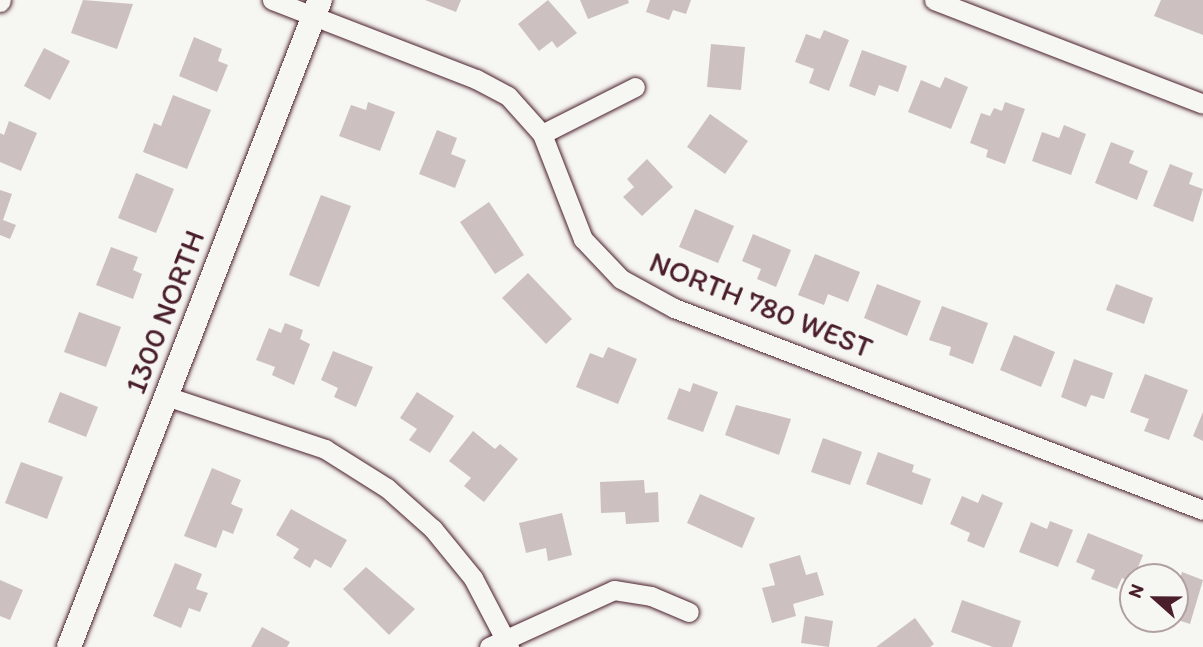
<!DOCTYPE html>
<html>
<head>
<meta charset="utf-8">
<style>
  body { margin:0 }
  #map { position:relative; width:1203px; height:647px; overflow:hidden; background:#f6f6f2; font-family:Itim,sans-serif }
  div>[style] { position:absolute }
  .building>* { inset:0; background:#ccc1c0 }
  .roads { filter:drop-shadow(0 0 2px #4a1f2b) drop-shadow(0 0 2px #4a1f2b) }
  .minor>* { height:19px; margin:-9.5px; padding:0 9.5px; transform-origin:9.5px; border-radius:9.5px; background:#f6f6f2 }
  .tertiary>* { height:24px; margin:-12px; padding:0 12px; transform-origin:12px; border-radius:12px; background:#f6f6f2 }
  span { translate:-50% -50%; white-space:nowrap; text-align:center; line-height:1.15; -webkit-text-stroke:6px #f6f6f2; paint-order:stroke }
  .street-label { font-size:30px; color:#4a1f2b }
  .north { position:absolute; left:1119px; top:563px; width:70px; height:70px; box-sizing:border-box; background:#f6f6f2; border:2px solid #b1a0a2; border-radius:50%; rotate:291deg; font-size:19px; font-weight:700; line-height:28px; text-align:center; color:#4a1f2b }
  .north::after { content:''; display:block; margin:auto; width:24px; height:32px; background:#4a1f2b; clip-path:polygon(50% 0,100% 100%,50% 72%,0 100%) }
</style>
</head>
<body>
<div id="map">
  <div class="building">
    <div style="clip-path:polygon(83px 0,133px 4px,117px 49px,71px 33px)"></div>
    <div style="clip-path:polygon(425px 0,461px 0,456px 12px)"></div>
    <div style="clip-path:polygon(548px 0,577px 33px,557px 48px,552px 41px,539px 51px,518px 24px)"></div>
    <div style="clip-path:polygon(580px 0,628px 0,629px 3px,588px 19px)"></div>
    <div style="clip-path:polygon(650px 0,691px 0,686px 14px,673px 10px,669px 20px,646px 12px)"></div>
    <div style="clip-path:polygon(1161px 0,1203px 0,1203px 35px,1154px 16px)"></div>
    <div style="clip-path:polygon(824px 30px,849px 40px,829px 91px,809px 83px,814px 69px,795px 62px,806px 34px,820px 39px)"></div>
    <div style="clip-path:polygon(194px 37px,222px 49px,218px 61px,228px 65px,217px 92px,179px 76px)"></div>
    <div style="clip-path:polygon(711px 44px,745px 47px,741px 90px,707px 87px)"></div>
    <div style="clip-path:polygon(44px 48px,70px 61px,50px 100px,24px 86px)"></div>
    <div style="clip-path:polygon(862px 50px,907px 66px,898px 92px,879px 85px,875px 96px,849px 86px)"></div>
    <div style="clip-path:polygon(945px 77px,968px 87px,951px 129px,908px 112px,921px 80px,940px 88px)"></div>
    <div style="clip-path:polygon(173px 95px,211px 110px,187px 169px,143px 152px,154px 123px,161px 126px)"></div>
    <div style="clip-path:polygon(368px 102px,395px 112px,380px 151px,339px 136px,351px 105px,366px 110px)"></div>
    <div style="clip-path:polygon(1005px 102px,1025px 109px,1005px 164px,986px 157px,988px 150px,970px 143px,981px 113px,990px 116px,994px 108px,1002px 111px)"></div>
    <div style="clip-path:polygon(710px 114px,748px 141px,725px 174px,687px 147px)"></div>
    <div style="clip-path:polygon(9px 121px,37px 133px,21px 171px,0 162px,0 133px,4px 135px)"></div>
    <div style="clip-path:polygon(1064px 125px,1086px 134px,1071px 175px,1032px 161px,1042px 132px,1059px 138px)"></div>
    <div style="clip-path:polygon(437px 130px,457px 138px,451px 154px,466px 160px,455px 188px,419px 174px)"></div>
    <div style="clip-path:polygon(1111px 142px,1134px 151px,1129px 163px,1148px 171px,1137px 200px,1095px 183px)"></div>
    <div style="clip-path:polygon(647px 159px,673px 187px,642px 216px,623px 197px,634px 187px,627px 179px)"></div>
    <div style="clip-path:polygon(1170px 164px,1193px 173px,1189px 184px,1203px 189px,1193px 222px,1153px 206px)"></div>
    <div style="clip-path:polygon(136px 173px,174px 189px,156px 233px,118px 218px)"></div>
    <div style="clip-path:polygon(0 190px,12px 194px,3px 220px,16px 225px,10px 239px,0 235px)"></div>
    <div style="clip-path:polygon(321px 195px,351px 206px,319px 287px,289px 275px)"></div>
    <div style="clip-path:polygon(489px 202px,524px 255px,495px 274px,460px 222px)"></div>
    <div style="clip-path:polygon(695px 209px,734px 226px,718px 263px,679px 247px)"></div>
    <div style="clip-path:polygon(753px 234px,791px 250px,776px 287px,757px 279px,761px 269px,742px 261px)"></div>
    <div style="clip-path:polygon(111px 247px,138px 257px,133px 270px,142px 274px,133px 299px,96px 285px)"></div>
    <div style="clip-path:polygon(815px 254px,860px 272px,848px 302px,828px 294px,824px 305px,798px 295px)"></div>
    <div style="clip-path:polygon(528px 273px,572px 319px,546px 344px,502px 298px)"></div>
    <div style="clip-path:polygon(877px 284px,921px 301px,907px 336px,864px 318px)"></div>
    <div style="clip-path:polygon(1116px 284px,1153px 298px,1144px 324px,1106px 310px)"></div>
    <div style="clip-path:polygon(942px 306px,988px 323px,973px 364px,949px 355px,951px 347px,929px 340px)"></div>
    <div style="clip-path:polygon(79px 312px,121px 327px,106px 367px,64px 352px)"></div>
    <div style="clip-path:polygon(285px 323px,303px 330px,300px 339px,310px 344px,294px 385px,272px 375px,275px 367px,256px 360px,269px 328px,281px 333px)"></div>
    <div style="clip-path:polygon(1014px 335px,1055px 352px,1041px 387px,1000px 370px)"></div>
    <div style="clip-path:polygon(608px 347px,637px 359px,618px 404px,576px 387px,590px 353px,603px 358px)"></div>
    <div style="clip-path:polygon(333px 351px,373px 367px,356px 407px,334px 397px,338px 388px,321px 380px)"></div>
    <div style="clip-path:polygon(1074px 359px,1113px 373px,1104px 399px,1091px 395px,1086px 407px,1061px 397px)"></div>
    <div style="clip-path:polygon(1145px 374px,1188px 390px,1169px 440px,1144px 431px,1149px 419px,1130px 412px)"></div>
    <div style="clip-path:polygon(693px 383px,718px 392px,703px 432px,667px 419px,679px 388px,690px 392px)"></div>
    <div style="clip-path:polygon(60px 392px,98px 407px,86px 437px,48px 422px)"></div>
    <div style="clip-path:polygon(417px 392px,454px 416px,430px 453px,409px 440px,417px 429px,400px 418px)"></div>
    <div style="clip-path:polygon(736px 405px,791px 419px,779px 455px,725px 435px)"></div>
    <div style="clip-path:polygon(1203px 412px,1203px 441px,1193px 436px)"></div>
    <div style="clip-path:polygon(473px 431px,495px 449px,500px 444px,518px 459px,484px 502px,464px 486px,471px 478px,449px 461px)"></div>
    <div style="clip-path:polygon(823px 438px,862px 452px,850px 485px,811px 472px)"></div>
    <div style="clip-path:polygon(878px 452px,914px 465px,912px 472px,931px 479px,922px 505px,866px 484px)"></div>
    <div style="clip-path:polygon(21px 462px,63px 477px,47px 519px,5px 503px)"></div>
    <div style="clip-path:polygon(212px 468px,241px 480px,231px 504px,243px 509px,233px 534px,223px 530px,216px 548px,184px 536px)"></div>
    <div style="clip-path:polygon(644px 480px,645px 493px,658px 492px,659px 522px,626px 524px,625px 512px,601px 513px,600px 482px)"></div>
    <div style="clip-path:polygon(700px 494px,755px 518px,742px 548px,687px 523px)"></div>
    <div style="clip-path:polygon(982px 494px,1003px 503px,984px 548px,967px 541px,970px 533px,950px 524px,962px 496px,978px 503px)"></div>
    <div style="clip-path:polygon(291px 509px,347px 540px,331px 568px,315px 559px,310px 568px,293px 558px,299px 549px,276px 535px)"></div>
    <div style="clip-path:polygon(562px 513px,572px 555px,548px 561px,546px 548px,526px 553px,519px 523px)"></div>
    <div style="clip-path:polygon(1050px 521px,1073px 530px,1058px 567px,1019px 552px,1031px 522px,1047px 529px)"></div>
    <div style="clip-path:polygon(1088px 533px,1143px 555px,1132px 582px,1122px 578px,1117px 589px,1091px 579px,1095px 570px,1076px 562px)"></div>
    <div style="clip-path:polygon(800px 555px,806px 575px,817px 572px,824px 595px,793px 604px,796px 616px,772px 623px,762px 588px,775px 585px,769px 564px)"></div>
    <div style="clip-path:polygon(175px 563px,202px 574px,196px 589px,208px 593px,200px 612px,189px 608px,181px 628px,153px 616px)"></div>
    <div style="clip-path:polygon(366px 567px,415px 609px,389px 635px,343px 589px)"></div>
    <div style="clip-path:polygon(1182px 572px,1203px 580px,1190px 624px,1175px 619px,1175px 577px,1180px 579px)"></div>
    <div style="clip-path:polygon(0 580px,23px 590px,10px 620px,0 616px)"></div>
    <div style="clip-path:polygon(962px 600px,1021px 621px,1012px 647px,993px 647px,951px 632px)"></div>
    <div style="clip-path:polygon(805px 616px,833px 621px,829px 647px,801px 643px)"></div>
    <div style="clip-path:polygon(915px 618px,934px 644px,930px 647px,876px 647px)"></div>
    <div style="clip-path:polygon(262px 627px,290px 642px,287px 647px,251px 647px)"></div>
  </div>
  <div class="roads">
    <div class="minor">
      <div style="left:272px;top:0;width:219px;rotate:21.2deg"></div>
      <div style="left:476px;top:79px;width:36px;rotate:28deg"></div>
      <div style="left:508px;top:96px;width:51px;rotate:48.2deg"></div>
      <div style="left:542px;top:134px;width:113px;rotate:68.7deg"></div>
      <div style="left:583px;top:239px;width:55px;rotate:46.5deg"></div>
      <div style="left:621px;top:279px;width:60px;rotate:28.7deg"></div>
      <div style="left:674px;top:308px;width:566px;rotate:20.9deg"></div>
      <div style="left:934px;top:0;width:288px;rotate:21.1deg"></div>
      <div style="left:0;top:2px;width:2px;rotate:-63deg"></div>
      <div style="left:542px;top:134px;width:104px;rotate:-26.8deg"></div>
      <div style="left:166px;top:396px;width:168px;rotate:18.4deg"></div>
      <div style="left:325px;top:449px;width:73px;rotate:32.2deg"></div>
      <div style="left:387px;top:488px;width:62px;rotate:41.7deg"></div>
      <div style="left:433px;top:529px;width:63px;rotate:50.8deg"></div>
      <div style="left:473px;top:578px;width:78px;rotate:62.4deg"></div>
      <div style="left:489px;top:647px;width:137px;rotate:-24.5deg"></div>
      <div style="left:614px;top:590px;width:37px;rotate:9deg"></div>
      <div style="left:651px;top:596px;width:41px;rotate:22.8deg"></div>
    </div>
    <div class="tertiary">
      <div style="left:69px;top:647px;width:694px;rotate:-68.8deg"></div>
    </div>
  </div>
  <div class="street-label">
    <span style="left:761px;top:305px;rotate:22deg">NORTH 780 WEST</span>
    <span style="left:165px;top:312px;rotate:-69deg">1300 NORTH</span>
  </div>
  <div class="north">N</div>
</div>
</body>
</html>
